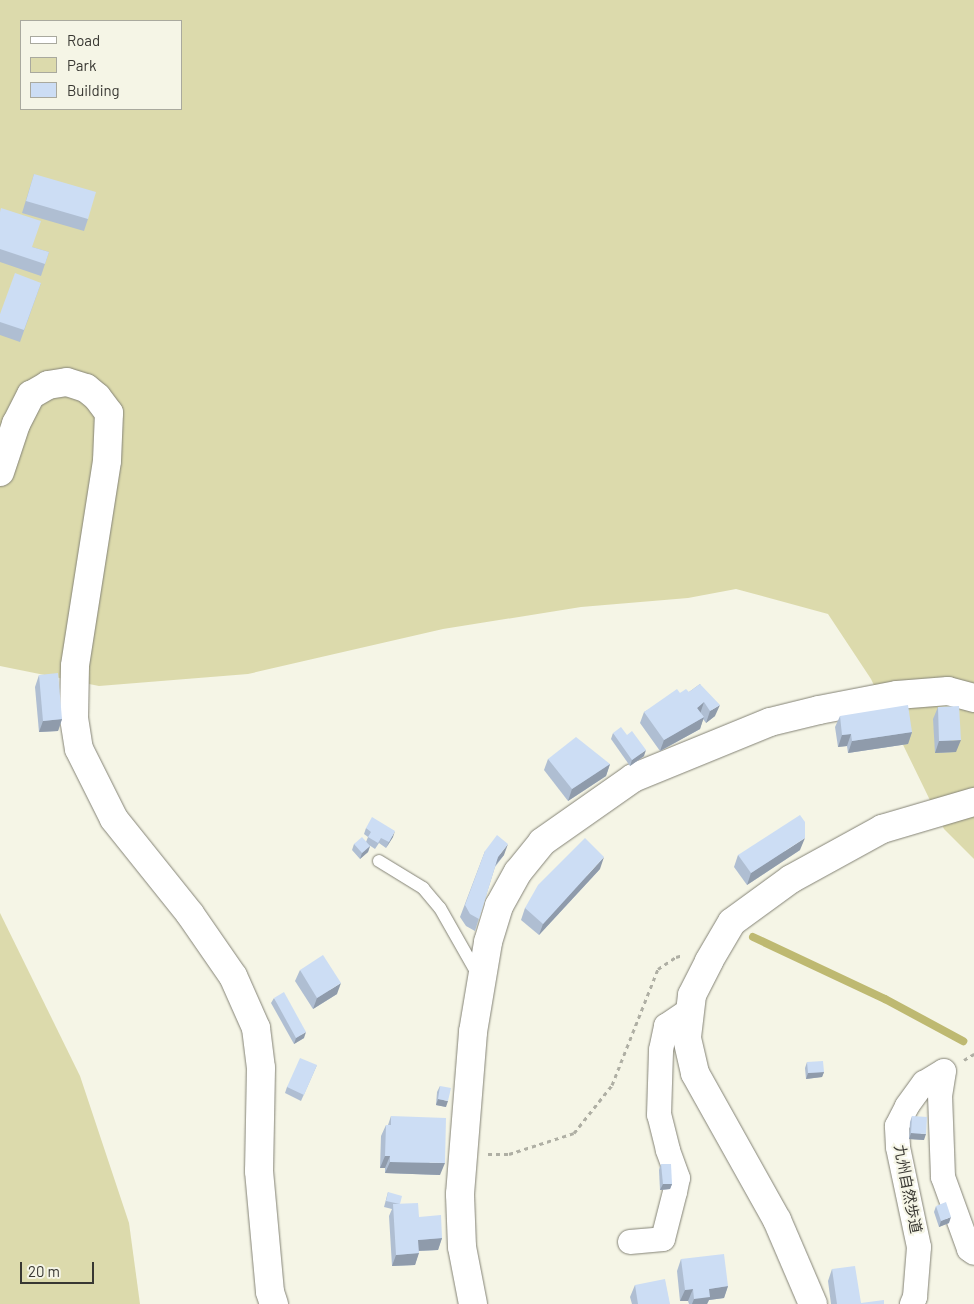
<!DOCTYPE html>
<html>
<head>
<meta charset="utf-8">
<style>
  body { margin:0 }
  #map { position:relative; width:974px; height:1304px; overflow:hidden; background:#f5f5e6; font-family:Barlow,"Noto Sans JP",sans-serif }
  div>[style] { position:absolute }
  .green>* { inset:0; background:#dcdaac }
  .stream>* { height:8px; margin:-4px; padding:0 4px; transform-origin:4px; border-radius:4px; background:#beb971 }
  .path>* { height:3px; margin-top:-1.5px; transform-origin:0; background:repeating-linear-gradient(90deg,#afafa4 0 4px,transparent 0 8px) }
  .roads { filter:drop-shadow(0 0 1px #848376) drop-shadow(0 0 1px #848376) }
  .service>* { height:12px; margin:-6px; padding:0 6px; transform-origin:6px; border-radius:6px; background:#fff }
  .minor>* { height:24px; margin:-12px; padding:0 12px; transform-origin:12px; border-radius:12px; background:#fff }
  .tertiary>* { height:28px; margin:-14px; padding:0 14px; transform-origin:14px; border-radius:14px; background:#fff }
  .wall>* { inset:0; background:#afbed2 }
  .shaded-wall>* { inset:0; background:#8f9bab }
  .building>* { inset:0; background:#ccddf4 }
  span { translate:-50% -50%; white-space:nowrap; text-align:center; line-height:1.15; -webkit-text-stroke:4px #f5f5e6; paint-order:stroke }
  .street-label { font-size:15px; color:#383732 }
  .legend { position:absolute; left:20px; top:20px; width:162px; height:90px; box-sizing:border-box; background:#f5f5e6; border:1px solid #a9a99e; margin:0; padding:6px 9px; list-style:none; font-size:15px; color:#383732 }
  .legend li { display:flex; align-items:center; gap:10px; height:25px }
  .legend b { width:25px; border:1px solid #a9a99e }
  .scale { position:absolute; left:20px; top:1262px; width:74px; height:22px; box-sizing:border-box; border:2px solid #383732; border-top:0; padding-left:6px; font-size:15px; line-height:18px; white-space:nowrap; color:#383732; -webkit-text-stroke:4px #f5f5e6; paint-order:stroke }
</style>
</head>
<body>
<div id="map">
  <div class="green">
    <div style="clip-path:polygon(evenodd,0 0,974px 0,974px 859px,944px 829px,871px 679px,828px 614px,736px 589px,688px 598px,581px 607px,443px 629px,248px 674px,99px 686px,0 666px,0 0,21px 21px,181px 21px,181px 109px,21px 109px,21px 21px)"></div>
    <div style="clip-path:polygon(0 913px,80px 1076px,129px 1223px,140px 1304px,0 1304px)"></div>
  </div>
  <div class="stream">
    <div style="left:753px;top:937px;width:146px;rotate:25.2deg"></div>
    <div style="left:885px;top:999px;width:89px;rotate:28.3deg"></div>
  </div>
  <div class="path">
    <div style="left:964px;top:1060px;width:12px;rotate:-31deg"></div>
    <div style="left:488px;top:1154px;width:21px"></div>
    <div style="left:509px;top:1154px;width:68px;rotate:-17.9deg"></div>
    <div style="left:574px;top:1133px;width:61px;rotate:-51.6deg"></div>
    <div style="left:612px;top:1085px;width:125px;rotate:-68.4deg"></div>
    <div style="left:658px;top:969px;width:22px;rotate:-34deg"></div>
    <div style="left:676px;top:957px;width:7px;rotate:-16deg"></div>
  </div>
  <div class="roads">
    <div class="service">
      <div style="left:379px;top:861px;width:52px;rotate:31.5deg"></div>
      <div style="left:423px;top:888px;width:26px;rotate:50deg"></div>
      <div style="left:440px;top:908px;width:77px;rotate:60.4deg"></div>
    </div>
    <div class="minor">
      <div style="left:630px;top:1242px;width:33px;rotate:-5deg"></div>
      <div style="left:663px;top:1239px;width:49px;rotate:-75.7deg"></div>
      <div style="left:675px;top:1192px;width:14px;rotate:-78deg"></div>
      <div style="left:678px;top:1178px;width:30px;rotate:-110deg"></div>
      <div style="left:668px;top:1150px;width:36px;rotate:-104deg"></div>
      <div style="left:659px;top:1115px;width:65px;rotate:-88.2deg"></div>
      <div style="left:661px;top:1050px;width:25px;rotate:-78deg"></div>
      <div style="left:666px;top:1026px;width:29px;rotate:-34deg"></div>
      <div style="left:912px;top:1304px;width:8px;rotate:-67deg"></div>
      <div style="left:915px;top:1297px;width:50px;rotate:-85.4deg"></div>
      <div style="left:919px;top:1247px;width:102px;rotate:-101.9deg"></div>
      <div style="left:898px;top:1147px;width:21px;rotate:-93deg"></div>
      <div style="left:897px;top:1126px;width:22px;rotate:-63deg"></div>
      <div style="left:907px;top:1106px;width:29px;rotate:-54deg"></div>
      <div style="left:924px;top:1083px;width:23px;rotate:-31deg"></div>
      <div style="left:944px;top:1071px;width:24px;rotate:99deg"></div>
      <div style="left:940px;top:1095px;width:82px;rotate:87.9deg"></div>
      <div style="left:943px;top:1177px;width:77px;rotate:70.1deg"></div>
      <div style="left:969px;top:1249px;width:6px;rotate:39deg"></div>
    </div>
    <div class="tertiary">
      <div style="left:0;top:472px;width:51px;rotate:-71.6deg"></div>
      <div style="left:16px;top:424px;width:33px;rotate:-63deg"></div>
      <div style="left:31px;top:395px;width:20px;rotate:-30deg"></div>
      <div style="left:48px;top:385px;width:19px;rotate:-9deg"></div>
      <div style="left:67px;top:382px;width:20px;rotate:18deg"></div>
      <div style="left:86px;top:388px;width:14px;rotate:39deg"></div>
      <div style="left:97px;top:397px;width:20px;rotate:53deg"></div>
      <div style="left:109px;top:413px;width:48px;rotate:92.4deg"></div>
      <div style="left:107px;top:461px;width:207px;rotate:98.9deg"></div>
      <div style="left:75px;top:666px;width:52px;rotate:91.1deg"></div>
      <div style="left:74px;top:718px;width:31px;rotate:81deg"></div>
      <div style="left:79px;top:749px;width:78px;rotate:63.4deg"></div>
      <div style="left:114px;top:819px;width:122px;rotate:51.3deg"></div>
      <div style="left:190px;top:914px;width:75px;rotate:55.3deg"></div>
      <div style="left:233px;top:976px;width:57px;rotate:66.1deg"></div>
      <div style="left:256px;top:1028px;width:40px;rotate:82.9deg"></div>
      <div style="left:261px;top:1068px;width:103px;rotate:91.1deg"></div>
      <div style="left:259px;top:1171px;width:121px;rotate:84.8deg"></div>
      <div style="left:270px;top:1292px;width:13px;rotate:72deg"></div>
      <div style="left:473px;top:1304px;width:58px;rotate:-100.9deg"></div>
      <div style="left:462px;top:1247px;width:53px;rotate:-92.2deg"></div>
      <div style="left:460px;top:1194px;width:163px;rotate:-85.4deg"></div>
      <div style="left:473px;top:1032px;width:91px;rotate:-80.5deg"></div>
      <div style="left:488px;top:942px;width:38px;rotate:-73deg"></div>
      <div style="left:499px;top:906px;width:39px;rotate:-61deg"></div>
      <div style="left:518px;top:872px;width:38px;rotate:-51deg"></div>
      <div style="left:542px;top:842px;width:111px;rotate:-35.1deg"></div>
      <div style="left:633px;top:778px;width:148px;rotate:-22.2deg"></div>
      <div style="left:770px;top:722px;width:50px;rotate:-13.8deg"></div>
      <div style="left:819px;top:710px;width:79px;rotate:-10.9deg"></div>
      <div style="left:897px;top:695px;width:51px;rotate:-4.5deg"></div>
      <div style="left:948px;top:691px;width:27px;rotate:15deg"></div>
      <div style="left:813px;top:1304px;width:91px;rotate:-113.2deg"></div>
      <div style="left:777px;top:1220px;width:168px;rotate:-119.2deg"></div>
      <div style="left:695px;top:1073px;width:37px;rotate:-103deg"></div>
      <div style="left:687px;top:1037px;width:42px;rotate:-83.2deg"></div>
      <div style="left:692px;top:995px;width:38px;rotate:-63deg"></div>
      <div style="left:709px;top:961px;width:45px;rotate:-59.5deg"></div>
      <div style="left:732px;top:922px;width:73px;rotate:-36.1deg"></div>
      <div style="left:791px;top:879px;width:104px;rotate:-28.8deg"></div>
      <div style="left:882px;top:829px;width:96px;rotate:-16.4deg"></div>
    </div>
  </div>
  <div class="wall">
    <div style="clip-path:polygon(34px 174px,88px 219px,84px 231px,22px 213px)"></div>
    <div style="clip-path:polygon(0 211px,32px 247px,49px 252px,41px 276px,0 262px)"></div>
    <div style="clip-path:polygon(41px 283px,20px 342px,0 335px,0 314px)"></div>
    <div style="clip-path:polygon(39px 675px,62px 719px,58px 731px,39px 732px,35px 687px)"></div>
    <div style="clip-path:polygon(700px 684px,715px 716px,706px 723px,703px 719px,700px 729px,660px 751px,640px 723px,644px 712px,680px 693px,689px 692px)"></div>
    <div style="clip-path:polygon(938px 707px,956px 752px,935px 753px,933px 719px)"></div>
    <div style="clip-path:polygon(840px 716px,912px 732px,908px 744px,848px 753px,847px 746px,838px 747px,835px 727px)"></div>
    <div style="clip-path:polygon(613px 733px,644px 756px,630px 766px,611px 739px)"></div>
    <div style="clip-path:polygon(548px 759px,610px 764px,606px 776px,568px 801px,544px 770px)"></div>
    <div style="clip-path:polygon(366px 828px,393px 837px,386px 848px,379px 843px,375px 849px,369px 845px,370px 846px,368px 852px,360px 859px,352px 850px,354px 844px,366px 842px,368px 837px,364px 834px)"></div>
    <div style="clip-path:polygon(800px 850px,747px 885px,734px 867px,738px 855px)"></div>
    <div style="clip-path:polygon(485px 851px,504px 855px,495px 867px,475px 931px,466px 926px,460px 917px)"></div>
    <div style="clip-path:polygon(600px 869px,539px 935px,521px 920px,525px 908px)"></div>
    <div style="clip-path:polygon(300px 970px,337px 994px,313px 1009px,295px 981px)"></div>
    <div style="clip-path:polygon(274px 998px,304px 1038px,294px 1044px,271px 1003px)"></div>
    <div style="clip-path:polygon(807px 1062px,824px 1072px,822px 1077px,806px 1079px,805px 1068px)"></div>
    <div style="clip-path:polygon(317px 1065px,301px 1101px,285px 1093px,287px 1087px)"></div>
    <div style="clip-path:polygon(440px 1086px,446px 1107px,436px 1105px,437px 1092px)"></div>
    <div style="clip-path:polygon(391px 1116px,440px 1175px,385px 1173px,385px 1168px,380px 1168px,381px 1136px,386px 1125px,388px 1125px)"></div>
    <div style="clip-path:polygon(912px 1116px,924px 1140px,909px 1139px,910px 1122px)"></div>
    <div style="clip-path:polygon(661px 1164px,672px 1184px,670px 1189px,660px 1190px,659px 1170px)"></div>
    <div style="clip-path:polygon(388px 1192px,400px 1204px,419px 1217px,442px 1238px,438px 1250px,419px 1251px,415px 1265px,392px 1266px,389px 1216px,392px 1209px,384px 1207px)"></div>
    <div style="clip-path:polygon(936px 1206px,949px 1223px,939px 1227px,934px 1212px)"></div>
    <div style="clip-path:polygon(681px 1259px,728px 1286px,724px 1298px,709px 1300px,707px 1304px,689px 1304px,688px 1301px,680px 1301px,677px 1271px)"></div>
    <div style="clip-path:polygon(832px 1269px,861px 1303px,884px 1304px,831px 1304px,828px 1281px)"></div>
    <div style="clip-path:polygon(635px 1285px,670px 1304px,632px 1304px,630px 1297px)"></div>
  </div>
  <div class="shaded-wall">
    <div style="clip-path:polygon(704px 702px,700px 714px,697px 708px)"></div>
    <div style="clip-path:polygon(720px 705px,715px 716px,706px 723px,710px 711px)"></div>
    <div style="clip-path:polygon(704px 717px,700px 729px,660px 751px,664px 740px)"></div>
    <div style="clip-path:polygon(62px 719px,58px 731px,39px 732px,43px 721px)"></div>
    <div style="clip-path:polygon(912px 732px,908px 744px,848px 753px,852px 741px)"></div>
    <div style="clip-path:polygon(851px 734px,847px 746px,838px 747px,842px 735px)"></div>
    <div style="clip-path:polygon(961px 740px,956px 752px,935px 753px,939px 741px)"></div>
    <div style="clip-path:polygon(646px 750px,644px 756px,630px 766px,632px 760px)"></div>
    <div style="clip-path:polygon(610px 764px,606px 776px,568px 801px,572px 789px)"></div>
    <div style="clip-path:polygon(395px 831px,393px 837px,386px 848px,389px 842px)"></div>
    <div style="clip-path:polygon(805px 838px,800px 850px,747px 885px,751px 873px)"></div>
    <div style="clip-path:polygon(508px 844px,504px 855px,493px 868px,498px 857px)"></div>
    <div style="clip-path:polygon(370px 846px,368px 852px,360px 859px,362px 853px)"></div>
    <div style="clip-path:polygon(604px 857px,600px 869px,539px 935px,543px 924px)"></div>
    <div style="clip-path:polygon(341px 983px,337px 994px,313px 1009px,317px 998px)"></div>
    <div style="clip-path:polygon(306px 1032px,304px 1038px,294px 1044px,296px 1038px)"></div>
    <div style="clip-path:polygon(824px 1072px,822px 1077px,806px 1079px,808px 1073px)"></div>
    <div style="clip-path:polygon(438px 1099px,448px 1101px,446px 1107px,436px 1105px)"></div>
    <div style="clip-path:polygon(911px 1133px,926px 1134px,924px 1140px,909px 1139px)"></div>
    <div style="clip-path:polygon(385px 1156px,390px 1156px,385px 1168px,380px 1168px)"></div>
    <div style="clip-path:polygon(390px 1162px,445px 1163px,440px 1175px,385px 1173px)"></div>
    <div style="clip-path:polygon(663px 1184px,672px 1184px,670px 1189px,660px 1190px)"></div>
    <div style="clip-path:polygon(951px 1217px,949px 1223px,939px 1227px,941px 1221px)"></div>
    <div style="clip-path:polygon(442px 1238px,438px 1250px,414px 1251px,418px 1240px)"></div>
    <div style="clip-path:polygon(419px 1253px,415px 1265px,392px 1266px,396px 1255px)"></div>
    <div style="clip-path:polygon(728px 1286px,724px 1298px,709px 1300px,707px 1304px,692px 1304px,694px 1299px,709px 1289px)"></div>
    <div style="clip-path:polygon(693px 1289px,688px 1301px,680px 1301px,685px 1290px)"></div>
  </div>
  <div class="building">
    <div style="clip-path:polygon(34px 174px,96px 192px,88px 219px,26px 201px)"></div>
    <div style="clip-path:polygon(1px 208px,41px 221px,32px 247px,49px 252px,45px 264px,0 249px,0 212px)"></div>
    <div style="clip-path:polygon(15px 273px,41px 283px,24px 330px,0 322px,0 314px)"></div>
    <div style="clip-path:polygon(58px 673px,62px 719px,43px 721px,39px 675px)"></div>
    <div style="clip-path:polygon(700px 684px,720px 705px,710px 711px,704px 702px,697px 708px,704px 717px,664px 740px,644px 712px,677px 689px,680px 693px,686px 689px,689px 692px)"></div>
    <div style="clip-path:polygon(908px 705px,912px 732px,852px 741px,851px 734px,842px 735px,840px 716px)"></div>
    <div style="clip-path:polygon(959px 706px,961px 740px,939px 741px,938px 707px)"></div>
    <div style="clip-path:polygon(621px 727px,627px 735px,632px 731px,646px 750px,632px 760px,613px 733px)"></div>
    <div style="clip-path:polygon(576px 737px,610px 764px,572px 789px,548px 759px)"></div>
    <div style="clip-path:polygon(800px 815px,805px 822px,805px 838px,751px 873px,738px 855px)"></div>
    <div style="clip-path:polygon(372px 817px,395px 831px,389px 842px,381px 838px,378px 843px,368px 837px,371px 832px,366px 828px)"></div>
    <div style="clip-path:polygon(497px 835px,508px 844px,498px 857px,479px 919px,470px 914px,465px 905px,485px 851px)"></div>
    <div style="clip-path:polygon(362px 837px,370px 846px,362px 853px,354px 844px)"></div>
    <div style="clip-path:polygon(585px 838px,604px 857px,543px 924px,525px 908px,538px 885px)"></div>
    <div style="clip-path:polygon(323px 955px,341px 983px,317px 998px,300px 970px)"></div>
    <div style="clip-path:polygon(284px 992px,306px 1032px,296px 1038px,274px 998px)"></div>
    <div style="clip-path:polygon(300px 1058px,317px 1065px,304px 1095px,287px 1087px)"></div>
    <div style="clip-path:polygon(823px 1061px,824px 1072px,808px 1073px,807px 1062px)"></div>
    <div style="clip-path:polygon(440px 1086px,451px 1088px,448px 1101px,438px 1099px)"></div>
    <div style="clip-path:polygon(391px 1116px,446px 1118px,445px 1163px,390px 1162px,390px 1156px,385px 1156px,386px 1125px,391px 1125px)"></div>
    <div style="clip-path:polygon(912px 1116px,927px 1117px,926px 1134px,911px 1133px)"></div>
    <div style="clip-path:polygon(661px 1164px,671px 1164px,672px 1184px,663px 1184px)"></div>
    <div style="clip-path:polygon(388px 1192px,402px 1196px,400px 1204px,386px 1201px)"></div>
    <div style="clip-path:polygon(946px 1202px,951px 1217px,941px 1221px,936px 1206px)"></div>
    <div style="clip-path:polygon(418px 1203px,419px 1217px,441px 1215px,442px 1238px,418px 1240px,419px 1253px,396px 1255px,393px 1204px)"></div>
    <div style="clip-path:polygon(724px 1254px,728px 1286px,709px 1289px,710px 1297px,694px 1299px,693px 1289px,685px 1290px,681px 1259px)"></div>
    <div style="clip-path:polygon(855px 1266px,861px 1303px,884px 1300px,884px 1304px,837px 1304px,832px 1269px)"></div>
    <div style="clip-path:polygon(665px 1279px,670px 1304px,638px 1304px,635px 1285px)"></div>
  </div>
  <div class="street-label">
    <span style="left:908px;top:1189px;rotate:79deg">九州自然歩道</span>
  </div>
  <ul class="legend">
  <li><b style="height:6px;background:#fff"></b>Road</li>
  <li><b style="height:14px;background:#dcdaac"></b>Park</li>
  <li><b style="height:14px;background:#ccddf4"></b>Building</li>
  </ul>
  <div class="scale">20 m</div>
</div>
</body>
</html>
